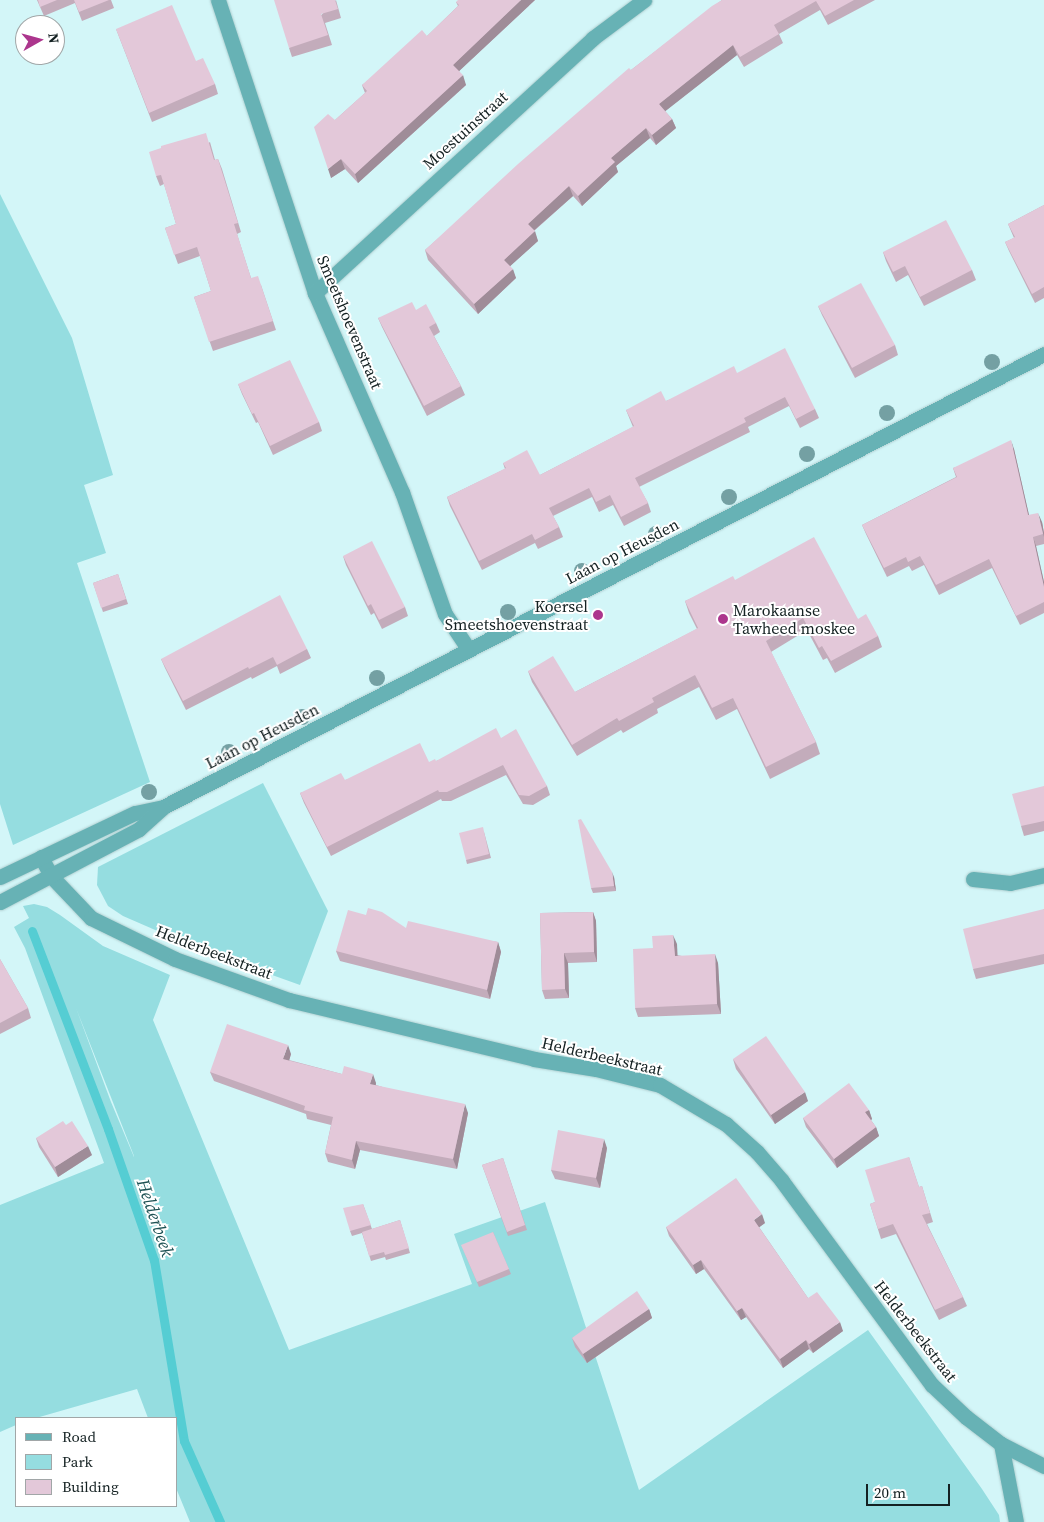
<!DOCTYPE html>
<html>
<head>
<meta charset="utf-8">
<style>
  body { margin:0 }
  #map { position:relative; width:1044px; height:1522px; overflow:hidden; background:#d3f6f8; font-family:"Source Serif 4",serif }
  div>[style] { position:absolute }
  .green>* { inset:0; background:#95dde0 }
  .stream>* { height:9px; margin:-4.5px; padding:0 4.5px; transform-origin:4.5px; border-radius:4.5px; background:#55cdd3 }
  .roads { filter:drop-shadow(0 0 1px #b1d0d1) drop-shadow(0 0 1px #b1d0d1) }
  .minor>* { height:15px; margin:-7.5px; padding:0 7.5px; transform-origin:7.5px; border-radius:7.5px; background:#67b2b5 }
  .trees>* { width:16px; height:16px; margin:-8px; border-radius:50%; background:#74a0a3 }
  .wall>* { inset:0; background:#c3acbb }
  .shaded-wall>* { inset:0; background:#9f8c98 }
  .building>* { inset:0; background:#e3c8d9 }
  .dots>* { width:14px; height:14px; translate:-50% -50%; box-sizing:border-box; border:2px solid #fff; border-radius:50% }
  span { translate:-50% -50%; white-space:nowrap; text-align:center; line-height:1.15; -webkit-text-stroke:4px #fff; paint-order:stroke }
  .street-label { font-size:16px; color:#142122 }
  .poi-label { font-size:16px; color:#142122 }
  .right { translate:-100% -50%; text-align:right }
  .left { translate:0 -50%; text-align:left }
  .water-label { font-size:18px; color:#1e5254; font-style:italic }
  .legend { position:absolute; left:15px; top:1417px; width:162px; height:90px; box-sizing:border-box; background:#fff; border:1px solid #a1a6a7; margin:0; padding:6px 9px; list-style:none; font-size:15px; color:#142122 }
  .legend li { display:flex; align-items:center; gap:10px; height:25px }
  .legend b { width:25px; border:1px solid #a1a6a7 }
  .north { position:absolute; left:15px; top:15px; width:50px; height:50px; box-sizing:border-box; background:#fff; border:1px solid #a1a6a7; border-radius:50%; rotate:83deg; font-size:14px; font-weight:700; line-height:20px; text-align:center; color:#142122 }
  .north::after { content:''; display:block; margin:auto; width:18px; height:22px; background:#ac368d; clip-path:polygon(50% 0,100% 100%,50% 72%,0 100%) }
  .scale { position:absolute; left:866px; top:1484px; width:84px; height:22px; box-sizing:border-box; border:2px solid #142122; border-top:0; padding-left:6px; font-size:15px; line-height:18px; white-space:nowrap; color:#142122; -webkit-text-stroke:4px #fff; paint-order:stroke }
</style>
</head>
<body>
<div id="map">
  <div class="green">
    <div style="clip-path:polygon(0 194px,72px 338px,113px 475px,84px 485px,106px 553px,77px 563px,150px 782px,13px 845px,0 804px)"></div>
    <div style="clip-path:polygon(263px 783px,328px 911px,300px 985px,192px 946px,123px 916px,108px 906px,97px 885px,98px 867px)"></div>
    <div style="clip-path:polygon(evenodd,34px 904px,47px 907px,60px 915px,103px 946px,170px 975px,153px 1020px,289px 1350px,472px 1284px,454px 1234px,545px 1202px,639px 1490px,868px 1330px,982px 1489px,999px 1515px,1000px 1522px,190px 1522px,176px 1488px,176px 1418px,148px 1418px,137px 1389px,36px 1418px,16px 1418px,16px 1425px,0 1432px,0 1205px,104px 1163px,25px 948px,14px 927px,29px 918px,23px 906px,34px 904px,76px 1008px,134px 1156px,134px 1157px,111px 1102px,76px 1008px)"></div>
  </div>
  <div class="stream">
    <div style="left:32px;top:931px;width:212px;rotate:69deg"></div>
    <div style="left:108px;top:1129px;width:139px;rotate:70.7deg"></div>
    <div style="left:154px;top:1260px;width:183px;rotate:80.6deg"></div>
    <div style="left:184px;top:1441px;width:89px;rotate:66deg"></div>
  </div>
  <div class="roads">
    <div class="minor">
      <div style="left:218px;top:0;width:309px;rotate:71.7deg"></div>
      <div style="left:315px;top:293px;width:217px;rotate:66.4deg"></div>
      <div style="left:402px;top:492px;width:129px;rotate:70.6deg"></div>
      <div style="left:445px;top:614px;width:43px;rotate:56.3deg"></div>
      <div style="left:315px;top:293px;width:377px;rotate:-42.5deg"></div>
      <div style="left:593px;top:38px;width:64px;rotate:-36.7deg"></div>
      <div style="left:41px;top:857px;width:21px;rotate:62deg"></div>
      <div style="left:51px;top:876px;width:58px;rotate:46.4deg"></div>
      <div style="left:91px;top:918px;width:93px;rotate:26deg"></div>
      <div style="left:175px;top:959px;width:121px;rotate:19.8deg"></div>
      <div style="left:289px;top:1000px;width:252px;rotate:13.5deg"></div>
      <div style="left:534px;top:1059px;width:63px;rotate:9.2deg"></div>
      <div style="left:596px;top:1069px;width:66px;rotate:14deg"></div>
      <div style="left:660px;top:1085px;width:77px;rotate:30.6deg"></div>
      <div style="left:726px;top:1124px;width:42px;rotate:42.1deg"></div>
      <div style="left:757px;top:1152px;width:38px;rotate:49deg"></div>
      <div style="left:782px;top:1181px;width:253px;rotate:53.7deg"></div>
      <div style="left:932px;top:1385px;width:47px;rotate:43.3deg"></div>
      <div style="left:966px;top:1417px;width:44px;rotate:37.6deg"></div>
      <div style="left:1001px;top:1444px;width:48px;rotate:27.1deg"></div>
      <div style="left:0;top:877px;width:149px;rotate:-25.4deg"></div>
      <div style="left:135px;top:813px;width:29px;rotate:-12deg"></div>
      <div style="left:163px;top:807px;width:991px;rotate:-27.21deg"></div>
      <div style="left:973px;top:879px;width:37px;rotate:6deg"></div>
      <div style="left:1010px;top:883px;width:35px;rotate:-13deg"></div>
      <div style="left:0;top:902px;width:157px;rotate:-27.7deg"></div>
      <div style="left:139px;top:829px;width:31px;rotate:-42deg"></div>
      <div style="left:1001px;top:1444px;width:79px;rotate:79.1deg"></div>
    </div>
  </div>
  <div class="trees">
    <div style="left:992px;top:362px"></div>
    <div style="left:887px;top:413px"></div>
    <div style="left:807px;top:454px"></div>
    <div style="left:729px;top:497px"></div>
    <div style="left:656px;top:534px"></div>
    <div style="left:582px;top:571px"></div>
    <div style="left:508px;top:612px"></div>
    <div style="left:377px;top:678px"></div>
    <div style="left:302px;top:717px"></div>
    <div style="left:229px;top:752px"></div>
    <div style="left:149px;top:792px"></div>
  </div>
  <div class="wall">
    <div style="clip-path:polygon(37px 0,111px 0,114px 8px,82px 21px,75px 3px,44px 16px)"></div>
    <div style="clip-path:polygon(336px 0,341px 18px,325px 23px,332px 45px,292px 57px,289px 48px)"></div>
    <div style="clip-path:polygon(535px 0,459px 71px,466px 85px,358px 183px,345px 169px,331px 178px,335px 120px,365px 93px,362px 85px,427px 36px,458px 6px,456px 2px)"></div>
    <div style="clip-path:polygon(722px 0,875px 0,828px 25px,820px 10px,779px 34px,783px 43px,744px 67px,737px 55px,665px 111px,672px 119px,676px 128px,656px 145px,650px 138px,616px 166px,618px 172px,582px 206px,573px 196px,534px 231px,538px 241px,510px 266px,516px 278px,478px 314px,428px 260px,425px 250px,631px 70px)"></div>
    <div style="clip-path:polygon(116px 29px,215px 84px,218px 94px,152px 122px)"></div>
    <div style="clip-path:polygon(210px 142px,215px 160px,218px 159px,222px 169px,241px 232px,237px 234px,251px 278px,261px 285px,276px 330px,213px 351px,194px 297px,211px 291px,200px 256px,178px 264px,165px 228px,176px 224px,164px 184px,160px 186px,156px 176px)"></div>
    <div style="clip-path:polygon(1044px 205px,1044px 298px,1035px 303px,1009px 251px,1005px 242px,1014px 238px,1008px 224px)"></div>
    <div style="clip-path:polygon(883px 252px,972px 270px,976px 280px,924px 306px,908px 275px,896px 282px,886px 261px)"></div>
    <div style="clip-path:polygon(818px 306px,895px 345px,898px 355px,855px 378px,822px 315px)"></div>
    <div style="clip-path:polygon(416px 310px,436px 323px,440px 332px,434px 336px,461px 386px,465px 395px,427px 416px,382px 327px,378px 318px)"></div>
    <div style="clip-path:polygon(737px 373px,815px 409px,819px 418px,800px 428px,789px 406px,748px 427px,750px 432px,639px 487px,648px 503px,651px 512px,624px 526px,613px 505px,599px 512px,592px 497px,553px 516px,559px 527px,563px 537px,538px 549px,535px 543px,482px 570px,450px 506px,447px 497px,505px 469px,503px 463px,540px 475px,633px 427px,626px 410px,666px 401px)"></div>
    <div style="clip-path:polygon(238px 384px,319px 422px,322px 431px,273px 455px,258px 422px,256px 423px,242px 394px)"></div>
    <div style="clip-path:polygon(1014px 449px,1029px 515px,1042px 522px,1044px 533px,1044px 544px,1036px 546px,1044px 582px,1044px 613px,1020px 625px,992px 568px,939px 595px,924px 565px,912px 571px,909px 566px,887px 577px,866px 534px,862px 525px,956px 477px,953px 468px)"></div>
    <div style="clip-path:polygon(343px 556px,405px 607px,408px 616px,382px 629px,374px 613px,371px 615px,346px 565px)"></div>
    <div style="clip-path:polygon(118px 574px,128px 604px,103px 612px,93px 583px)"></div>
    <div style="clip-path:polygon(735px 580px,858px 619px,878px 636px,882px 647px,835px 673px,827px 658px,823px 660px,807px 630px,771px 652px,816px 742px,820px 754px,770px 779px,737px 709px,716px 720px,699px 687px,657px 709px,658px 713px,623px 733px,621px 730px,577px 756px,532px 682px,528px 671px,575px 692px,697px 629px,689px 613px,685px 601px)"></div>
    <div style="clip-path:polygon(307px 649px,311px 658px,280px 674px,277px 666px,252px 679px,251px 677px,186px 710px,165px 668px,161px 659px)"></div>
    <div style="clip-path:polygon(501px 738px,547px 786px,550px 795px,533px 805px,523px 804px,506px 775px,451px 801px,442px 801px,441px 799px,331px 856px,304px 803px,300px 793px,345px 780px,436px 761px)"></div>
    <div style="clip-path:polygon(1044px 786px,1044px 831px,1024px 836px,1021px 826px)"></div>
    <div style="clip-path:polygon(484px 832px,491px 858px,467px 864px,466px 860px)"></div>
    <div style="clip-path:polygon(614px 877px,616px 891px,593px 893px,591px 888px)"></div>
    <div style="clip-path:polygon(1044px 909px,1044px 964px,976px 979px,973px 969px)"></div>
    <div style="clip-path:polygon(593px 912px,596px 921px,597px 962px,568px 963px,569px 998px,545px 999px,542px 990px,540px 913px)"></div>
    <div style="clip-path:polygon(406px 928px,498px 942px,501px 952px,490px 999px,340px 961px,336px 951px)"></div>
    <div style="clip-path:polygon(677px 944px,677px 955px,718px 963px,721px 1014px,638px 1017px,635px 1008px,653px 948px)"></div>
    <div style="clip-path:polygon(0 959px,28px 1008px,31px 1018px,0 1034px)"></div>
    <div style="clip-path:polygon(291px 1054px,289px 1060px,376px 1083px,376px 1085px,468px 1113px,457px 1169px,360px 1150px,355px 1169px,328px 1162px,325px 1153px,331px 1125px,307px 1119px,306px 1114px,214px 1081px,210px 1072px)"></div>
    <div style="clip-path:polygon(733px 1059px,808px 1101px,775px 1124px,736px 1069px)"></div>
    <div style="clip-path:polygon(869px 1110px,872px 1119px,871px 1120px,876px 1127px,879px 1136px,837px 1168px,806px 1127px,803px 1118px)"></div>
    <div style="clip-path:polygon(36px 1138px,92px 1155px,58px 1177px,39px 1147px)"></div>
    <div style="clip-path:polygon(607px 1148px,600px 1188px,555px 1179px,551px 1170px)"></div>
    <div style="clip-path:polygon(909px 1157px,919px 1187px,922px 1186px,933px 1222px,927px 1224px,963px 1297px,967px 1306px,939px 1320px,896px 1234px,881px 1239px,870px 1204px,875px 1202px)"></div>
    <div style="clip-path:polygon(503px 1158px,527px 1230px,508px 1236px,482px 1165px)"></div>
    <div style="clip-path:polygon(363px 1204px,372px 1229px,400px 1220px,410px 1253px,386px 1260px,385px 1257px,371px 1261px,362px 1233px,352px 1236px,350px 1231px)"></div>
    <div style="clip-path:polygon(765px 1223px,759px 1227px,808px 1298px,843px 1331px,813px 1353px,809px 1349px,783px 1368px,746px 1317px,741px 1320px,704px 1269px,696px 1274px,669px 1236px,666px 1227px)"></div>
    <div style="clip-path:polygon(493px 1232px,511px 1274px,479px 1287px,463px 1249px)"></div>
    <div style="clip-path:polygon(649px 1309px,652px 1318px,587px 1363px,575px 1347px,572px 1338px)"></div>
  </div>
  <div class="shaded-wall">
    <div style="clip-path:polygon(521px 0,535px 0,456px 74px,453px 65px)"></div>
    <div style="clip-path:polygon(733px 45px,737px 55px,663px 113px,659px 104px)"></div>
    <div style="clip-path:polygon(463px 75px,466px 85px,358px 183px,355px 174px)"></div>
    <div style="clip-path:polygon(672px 119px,676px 128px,656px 145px,652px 135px)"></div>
    <div style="clip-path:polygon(646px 128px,650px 138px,616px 166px,618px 172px,582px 206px,578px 196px,611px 158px)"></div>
    <div style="clip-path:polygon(341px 159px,345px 169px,331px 178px,328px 169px)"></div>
    <div style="clip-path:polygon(569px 186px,573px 196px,531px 233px,528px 224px)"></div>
    <div style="clip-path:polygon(535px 231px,538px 241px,507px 269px,504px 260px)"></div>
    <div style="clip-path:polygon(513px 269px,516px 278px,478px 314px,474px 304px)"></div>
    <div style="clip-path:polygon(1011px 440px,1014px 449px,1031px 524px,1028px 515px)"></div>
    <div style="clip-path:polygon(1038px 513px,1042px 522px,1044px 533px,1044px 537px)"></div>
    <div style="clip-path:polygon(1033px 537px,1036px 546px,1044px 582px,1044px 587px)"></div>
    <div style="clip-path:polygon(612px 872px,614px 877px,616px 891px,614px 886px)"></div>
    <div style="clip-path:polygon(593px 912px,596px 921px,597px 962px,594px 952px)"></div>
    <div style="clip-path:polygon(673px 935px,677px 944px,678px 965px,675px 956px)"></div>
    <div style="clip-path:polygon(498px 942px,501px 952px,490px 999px,487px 990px)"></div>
    <div style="clip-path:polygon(564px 953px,568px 963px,569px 998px,565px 989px)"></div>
    <div style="clip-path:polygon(715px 954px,718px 963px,721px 1014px,717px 1004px)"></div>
    <div style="clip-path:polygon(288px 1045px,291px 1054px,287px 1068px,283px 1059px)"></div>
    <div style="clip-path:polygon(373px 1074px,376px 1083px,374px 1093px,370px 1084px)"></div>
    <div style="clip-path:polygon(805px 1092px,808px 1101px,775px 1124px,771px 1115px)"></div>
    <div style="clip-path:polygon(465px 1104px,468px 1113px,457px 1169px,453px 1159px)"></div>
    <div style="clip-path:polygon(869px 1110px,872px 1119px,869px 1122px,865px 1112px)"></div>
    <div style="clip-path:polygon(876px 1127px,879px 1136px,837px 1168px,834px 1159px)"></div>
    <div style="clip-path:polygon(604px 1139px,607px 1148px,600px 1188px,596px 1178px)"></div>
    <div style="clip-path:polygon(356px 1141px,360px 1150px,355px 1169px,352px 1160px)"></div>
    <div style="clip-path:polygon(88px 1146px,92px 1155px,58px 1177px,55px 1167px)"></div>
    <div style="clip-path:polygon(762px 1214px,765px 1223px,757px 1229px,754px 1220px)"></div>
    <div style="clip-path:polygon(701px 1260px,704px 1269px,696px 1274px,693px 1265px)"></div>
    <div style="clip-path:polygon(742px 1308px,746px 1317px,741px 1320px,737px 1311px)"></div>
    <div style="clip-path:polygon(649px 1309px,652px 1318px,587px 1363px,583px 1354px)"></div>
    <div style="clip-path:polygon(840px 1322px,843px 1331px,813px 1353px,809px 1344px)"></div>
    <div style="clip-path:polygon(806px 1340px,809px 1349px,783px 1368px,780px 1359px)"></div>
  </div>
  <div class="building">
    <div style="clip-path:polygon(38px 0,57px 0,40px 7px)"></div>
    <div style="clip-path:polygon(74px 0,109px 0,79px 12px)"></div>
    <div style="clip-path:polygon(274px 0,335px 0,338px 9px,321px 14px,328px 35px,289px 48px)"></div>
    <div style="clip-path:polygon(458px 0,521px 0,453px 65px,463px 75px,355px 174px,341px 159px,328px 169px,314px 127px,328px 114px,335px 120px,367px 91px,362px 85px,422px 30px,427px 36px,459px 5px,456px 2px)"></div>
    <div style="clip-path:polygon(722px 0,854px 0,825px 16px,816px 1px,774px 25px,779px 34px,740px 57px,733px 45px,659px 104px,672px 119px,652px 135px,646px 128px,611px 158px,615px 162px,578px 196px,569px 186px,528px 224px,535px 231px,504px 260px,513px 269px,474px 304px,425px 250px,518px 164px,629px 68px,631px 70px,712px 6px)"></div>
    <div style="clip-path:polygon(172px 5px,196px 61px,203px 58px,215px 84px,149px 113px,116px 29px)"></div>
    <div style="clip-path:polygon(206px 133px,214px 160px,218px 159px,238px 223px,234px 224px,251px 278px,258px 276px,273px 321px,209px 342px,194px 297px,211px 291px,197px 247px,174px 255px,165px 228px,176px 224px,161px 175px,156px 176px,149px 152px,161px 148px,161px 146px)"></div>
    <div style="clip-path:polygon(1044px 205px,1044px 287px,1032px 294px,1005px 242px,1015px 237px,1008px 224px)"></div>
    <div style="clip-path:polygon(946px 220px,972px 270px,920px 297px,905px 266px,893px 272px,883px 252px)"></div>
    <div style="clip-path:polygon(861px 283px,895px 345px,852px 368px,818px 306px)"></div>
    <div style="clip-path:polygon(412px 302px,416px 310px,426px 304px,436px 323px,429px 327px,461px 386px,424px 406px,378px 318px)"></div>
    <div style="clip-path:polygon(785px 348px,815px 409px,796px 419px,785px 397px,744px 418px,746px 422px,635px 478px,648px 503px,621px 517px,610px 495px,596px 502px,589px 488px,549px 508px,559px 527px,535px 540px,532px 534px,479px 561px,447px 497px,506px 468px,503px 463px,527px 450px,540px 475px,634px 426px,626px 410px,661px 391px,666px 401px,734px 366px,737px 373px)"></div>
    <div style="clip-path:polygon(290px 360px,319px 422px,270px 446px,254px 413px,252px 414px,238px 384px)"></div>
    <div style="clip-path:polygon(1011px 440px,1028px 515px,1038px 513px,1043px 534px,1033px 537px,1044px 587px,1044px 602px,1016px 616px,989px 559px,936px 585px,920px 556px,908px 562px,906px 557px,884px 568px,862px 525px,957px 477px,953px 468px)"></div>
    <div style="clip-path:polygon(814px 537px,858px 619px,866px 614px,878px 636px,831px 661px,822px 646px,819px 648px,803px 618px,766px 641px,816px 742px,766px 767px,733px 698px,712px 708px,695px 675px,652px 698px,654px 702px,619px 721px,617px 718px,572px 745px,528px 671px,553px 656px,575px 692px,698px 628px,685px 601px,733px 576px,735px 580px)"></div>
    <div style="clip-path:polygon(372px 541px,405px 607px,379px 620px,371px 604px,368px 606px,343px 556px)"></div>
    <div style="clip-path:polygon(118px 574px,126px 599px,101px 608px,93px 583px)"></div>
    <div style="clip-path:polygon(280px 595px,307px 649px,277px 665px,273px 657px,249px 669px,248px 667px,183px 701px,161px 659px)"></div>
    <div style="clip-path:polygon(496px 728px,501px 738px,516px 729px,547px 786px,529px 796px,519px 795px,503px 765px,447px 792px,439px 792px,438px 790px,327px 847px,300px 793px,341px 773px,345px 780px,420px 743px,429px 762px,435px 759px,436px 761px)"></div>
    <div style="clip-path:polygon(1044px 786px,1044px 821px,1021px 826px,1012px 794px)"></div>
    <div style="clip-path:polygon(581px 819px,612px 872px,614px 886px,591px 888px,578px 820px)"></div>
    <div style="clip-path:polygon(483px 827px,489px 854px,466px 860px,459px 833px)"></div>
    <div style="clip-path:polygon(368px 908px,382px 912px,406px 928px,408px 921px,498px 942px,487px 990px,336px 951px,348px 910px,366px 915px)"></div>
    <div style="clip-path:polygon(1044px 909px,1044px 954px,973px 969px,963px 929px)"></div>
    <div style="clip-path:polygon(593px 912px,594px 952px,564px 953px,565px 989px,542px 990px,540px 913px)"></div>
    <div style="clip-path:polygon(673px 935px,675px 956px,715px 954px,717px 1004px,635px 1008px,633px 949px,653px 948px,652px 936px)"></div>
    <div style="clip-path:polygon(0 959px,28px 1008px,0 1023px)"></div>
    <div style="clip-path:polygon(227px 1024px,288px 1045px,283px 1059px,342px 1074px,344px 1066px,373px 1074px,370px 1084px,465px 1104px,453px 1159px,356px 1141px,352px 1160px,325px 1153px,333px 1117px,304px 1110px,305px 1106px,210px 1072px)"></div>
    <div style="clip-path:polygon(766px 1036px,805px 1092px,771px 1115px,733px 1059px)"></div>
    <div style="clip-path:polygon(849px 1083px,869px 1110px,865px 1112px,876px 1127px,834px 1159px,803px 1118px)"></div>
    <div style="clip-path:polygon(63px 1121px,66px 1125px,72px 1121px,88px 1146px,55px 1167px,36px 1138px)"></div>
    <div style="clip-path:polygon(558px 1130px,604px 1139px,596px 1178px,551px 1170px)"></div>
    <div style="clip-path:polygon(909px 1157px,919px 1187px,922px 1186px,930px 1213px,922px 1215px,963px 1297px,935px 1310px,893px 1224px,878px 1229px,870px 1204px,875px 1202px,865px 1170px)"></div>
    <div style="clip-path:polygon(503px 1158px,525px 1225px,507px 1232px,482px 1165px)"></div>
    <div style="clip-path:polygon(736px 1178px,762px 1214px,754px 1220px,808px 1298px,817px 1292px,840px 1322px,809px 1344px,806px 1340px,780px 1359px,742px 1308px,737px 1311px,701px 1260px,693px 1265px,666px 1227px)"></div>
    <div style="clip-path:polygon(363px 1204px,371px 1225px,350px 1231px,343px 1208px)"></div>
    <div style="clip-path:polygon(400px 1220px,409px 1248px,385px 1255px,384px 1252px,369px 1256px,362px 1232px)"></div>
    <div style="clip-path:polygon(493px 1232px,509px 1269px,477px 1282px,461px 1245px)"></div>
    <div style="clip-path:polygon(637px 1291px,649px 1309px,583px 1354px,572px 1338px)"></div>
  </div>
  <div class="dots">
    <div style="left:598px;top:615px;background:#ac368d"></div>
    <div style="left:723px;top:619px;background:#ac368d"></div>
  </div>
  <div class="street-label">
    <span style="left:465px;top:130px;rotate:-42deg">Moestuinstraat</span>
    <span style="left:350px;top:322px;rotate:67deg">Smeetshoevenstraat</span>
    <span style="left:622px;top:551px;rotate:-27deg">Laan op Heusden</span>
    <span style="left:262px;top:736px;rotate:-27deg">Laan op Heusden</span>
    <span style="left:214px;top:952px;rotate:21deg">Helderbeekstraat</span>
    <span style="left:602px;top:1056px;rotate:13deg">Helderbeekstraat</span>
    <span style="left:916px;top:1331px;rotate:52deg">Helderbeekstraat</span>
  </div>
  <div class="poi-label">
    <span class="right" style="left:588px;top:615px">Koersel<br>Smeetshoevenstraat</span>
    <span class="left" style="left:733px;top:619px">Marokaanse<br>Tawheed moskee</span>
  </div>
  <div class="water-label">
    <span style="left:155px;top:1218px;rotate:71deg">Helderbeek</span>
  </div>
  <ul class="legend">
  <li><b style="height:6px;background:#67b2b5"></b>Road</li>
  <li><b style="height:14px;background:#95dde0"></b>Park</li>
  <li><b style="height:14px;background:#e3c8d9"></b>Building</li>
  </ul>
  <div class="north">N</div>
  <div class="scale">20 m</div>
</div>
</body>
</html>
